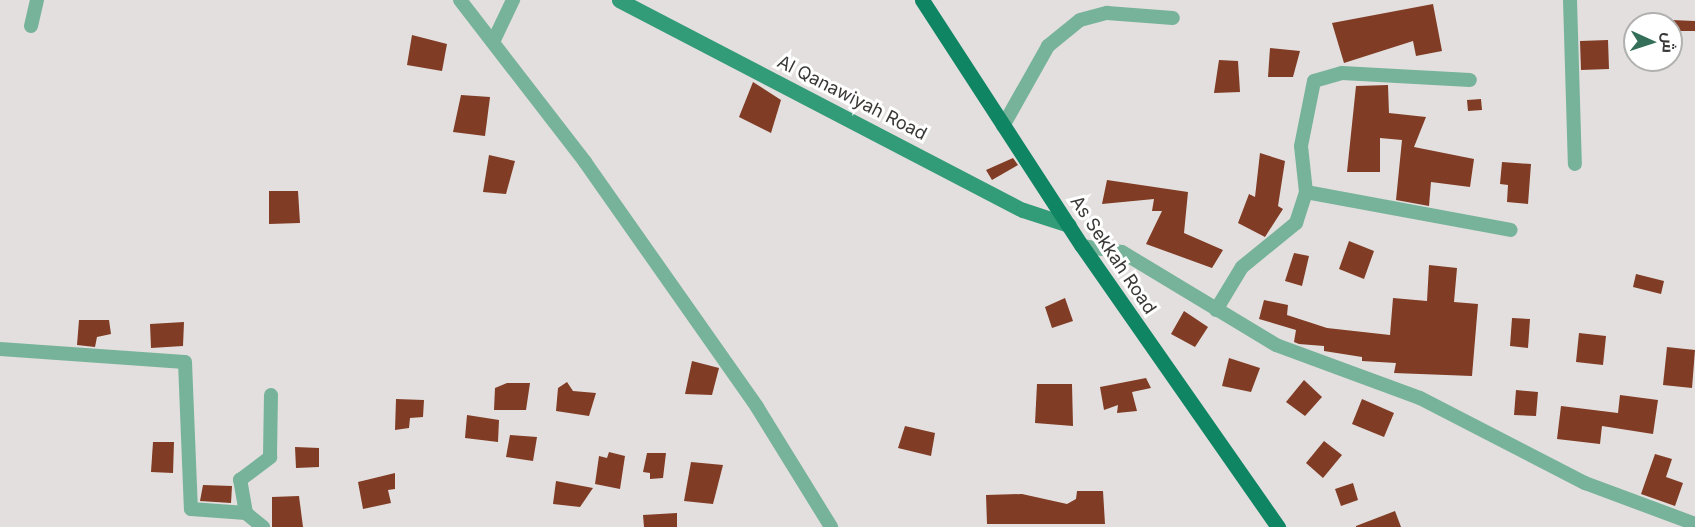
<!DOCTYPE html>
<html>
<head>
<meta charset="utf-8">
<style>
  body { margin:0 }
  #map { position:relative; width:1695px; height:527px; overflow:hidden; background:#e3dfde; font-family:Inter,Cairo,sans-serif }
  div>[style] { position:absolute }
  .building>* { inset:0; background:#803c24 }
  .street>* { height:14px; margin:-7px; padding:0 7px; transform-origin:7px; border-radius:7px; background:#77b39a }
  .secondary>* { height:15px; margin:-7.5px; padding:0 7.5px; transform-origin:7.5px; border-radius:7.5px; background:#329b78 }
  .primary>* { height:15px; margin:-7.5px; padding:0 7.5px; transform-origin:7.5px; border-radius:7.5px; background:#0f8563 }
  span { translate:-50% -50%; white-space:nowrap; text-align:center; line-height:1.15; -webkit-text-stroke:6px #fff; paint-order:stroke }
  .street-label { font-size:18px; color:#3a3938 }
  .north { position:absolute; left:1623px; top:12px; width:60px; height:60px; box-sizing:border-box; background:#fff; border:2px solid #b0b0af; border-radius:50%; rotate:93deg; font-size:16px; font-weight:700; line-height:24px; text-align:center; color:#3a3938 }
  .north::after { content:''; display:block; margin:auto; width:21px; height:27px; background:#336f59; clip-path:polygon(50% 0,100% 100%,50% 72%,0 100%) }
</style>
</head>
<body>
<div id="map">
  <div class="building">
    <div style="clip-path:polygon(1433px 4px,1442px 51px,1416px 56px,1413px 41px,1344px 63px,1332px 23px)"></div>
    <div style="clip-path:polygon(1671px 20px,1695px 21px,1695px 31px,1671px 31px)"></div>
    <div style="clip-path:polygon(412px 35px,447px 44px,442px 71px,407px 65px)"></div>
    <div style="clip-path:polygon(1608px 40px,1609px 69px,1581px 70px,1580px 41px)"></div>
    <div style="clip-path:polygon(1270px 48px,1300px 51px,1293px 77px,1268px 77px)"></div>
    <div style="clip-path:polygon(1219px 60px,1238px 61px,1240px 92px,1214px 93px)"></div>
    <div style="clip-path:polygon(753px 82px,781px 100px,771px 133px,739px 117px)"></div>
    <div style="clip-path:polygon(1388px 85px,1389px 113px,1426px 117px,1414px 147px,1474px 159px,1470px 187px,1431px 182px,1429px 206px,1396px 200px,1402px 140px,1380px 138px,1380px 172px,1347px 172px,1356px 86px)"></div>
    <div style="clip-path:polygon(461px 95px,490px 97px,485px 136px,453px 132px)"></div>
    <div style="clip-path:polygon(1481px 99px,1482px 110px,1468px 111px,1467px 100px)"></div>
    <div style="clip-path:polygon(1260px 153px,1285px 161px,1278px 206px,1283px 209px,1265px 237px,1238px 223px,1249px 194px,1255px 197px)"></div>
    <div style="clip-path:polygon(489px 155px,515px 161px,506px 194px,483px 192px)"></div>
    <div style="clip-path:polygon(1013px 158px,1018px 165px,992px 180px,986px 170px)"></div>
    <div style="clip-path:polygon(1502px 162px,1531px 164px,1528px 204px,1507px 202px,1508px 185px,1500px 184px)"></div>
    <div style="clip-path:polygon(1107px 180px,1188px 192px,1184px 233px,1223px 250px,1212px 268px,1146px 244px,1162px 211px,1152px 211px,1154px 199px,1102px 204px)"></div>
    <div style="clip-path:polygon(269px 191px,298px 191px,300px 223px,269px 224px)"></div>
    <div style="clip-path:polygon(1349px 241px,1374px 251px,1364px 279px,1339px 269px)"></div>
    <div style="clip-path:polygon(1294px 253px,1309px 256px,1302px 286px,1285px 281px)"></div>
    <div style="clip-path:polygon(1429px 265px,1457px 268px,1454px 302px,1478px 304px,1472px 376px,1394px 373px,1396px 363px,1362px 361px,1362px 357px,1324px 351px,1324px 346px,1299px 344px,1294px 342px,1296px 330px,1259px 319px,1264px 300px,1288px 305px,1287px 315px,1327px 328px,1390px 335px,1393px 298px,1427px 301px)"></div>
    <div style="clip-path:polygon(1636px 274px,1664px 281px,1661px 294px,1633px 287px)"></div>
    <div style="clip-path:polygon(1065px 298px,1073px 321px,1052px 328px,1045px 307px)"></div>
    <div style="clip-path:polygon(1184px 311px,1208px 327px,1195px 347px,1171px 334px)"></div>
    <div style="clip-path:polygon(1512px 318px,1530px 319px,1528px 348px,1510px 346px)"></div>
    <div style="clip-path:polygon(79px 320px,109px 320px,111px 334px,97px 337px,95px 347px,77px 345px)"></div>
    <div style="clip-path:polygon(184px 322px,183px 346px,151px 348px,150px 324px)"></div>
    <div style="clip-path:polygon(1579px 333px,1606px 336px,1603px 365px,1576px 362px)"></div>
    <div style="clip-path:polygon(1667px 347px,1695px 350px,1692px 388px,1663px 385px)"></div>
    <div style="clip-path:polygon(1229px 358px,1260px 368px,1251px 392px,1222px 386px)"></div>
    <div style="clip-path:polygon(692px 361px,719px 368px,712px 395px,685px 394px)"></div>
    <div style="clip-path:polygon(1146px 378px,1151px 388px,1132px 392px,1137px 411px,1117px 413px,1118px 405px,1104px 410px,1100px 387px)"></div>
    <div style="clip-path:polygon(1304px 380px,1322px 397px,1305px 416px,1286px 402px)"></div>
    <div style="clip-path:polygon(567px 382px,573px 391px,596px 393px,589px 416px,556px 411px,558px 388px)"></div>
    <div style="clip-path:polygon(507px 383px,530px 383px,526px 410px,494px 410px,495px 388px)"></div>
    <div style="clip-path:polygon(1037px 384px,1072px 384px,1073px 426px,1035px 423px)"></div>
    <div style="clip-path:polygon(1516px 390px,1538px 392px,1536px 416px,1514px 415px)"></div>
    <div style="clip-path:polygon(1620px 395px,1658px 400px,1653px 434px,1602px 426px,1600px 444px,1557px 439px,1561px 406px,1618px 413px)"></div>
    <div style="clip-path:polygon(396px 399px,424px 400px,423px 417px,410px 418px,409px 428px,395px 430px)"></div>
    <div style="clip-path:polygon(1362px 399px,1394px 413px,1384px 437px,1352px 424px)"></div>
    <div style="clip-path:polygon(467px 415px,499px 420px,498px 442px,465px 438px)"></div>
    <div style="clip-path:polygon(905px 426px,935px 433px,931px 456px,898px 448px)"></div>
    <div style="clip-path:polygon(510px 435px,537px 437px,533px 461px,506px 457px)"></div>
    <div style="clip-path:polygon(1324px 441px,1342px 455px,1323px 478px,1306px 463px)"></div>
    <div style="clip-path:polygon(153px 442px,174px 442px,173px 473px,151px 472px)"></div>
    <div style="clip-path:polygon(295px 447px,319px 448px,319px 467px,296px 468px)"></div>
    <div style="clip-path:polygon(609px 452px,625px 456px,620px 489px,595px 484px,599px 456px,607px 458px)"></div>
    <div style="clip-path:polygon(647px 453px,666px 453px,663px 478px,650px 479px,650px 473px,643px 472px)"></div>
    <div style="clip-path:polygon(1655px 454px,1672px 459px,1666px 477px,1683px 483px,1675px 506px,1641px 494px)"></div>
    <div style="clip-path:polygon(691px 462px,723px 465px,713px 504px,684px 501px)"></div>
    <div style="clip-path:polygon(395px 473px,395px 489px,388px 490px,391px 503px,363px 509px,358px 482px)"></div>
    <div style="clip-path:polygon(556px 481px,593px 488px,580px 507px,553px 504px)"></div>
    <div style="clip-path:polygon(1353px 483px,1358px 500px,1341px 506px,1335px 489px)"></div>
    <div style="clip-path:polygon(203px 485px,232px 486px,231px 503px,200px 501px)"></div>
    <div style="clip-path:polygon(1077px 491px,1103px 491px,1105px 524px,987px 524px,986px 495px,1022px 494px,1067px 504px,1076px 499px)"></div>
    <div style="clip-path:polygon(299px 496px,303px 527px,272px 527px,272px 497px)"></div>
    <div style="clip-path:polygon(1395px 511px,1401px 527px,1356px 527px,1356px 526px)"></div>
    <div style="clip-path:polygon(677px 513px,677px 527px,644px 527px,643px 515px)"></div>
  </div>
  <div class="street">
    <div style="left:460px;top:0;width:205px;rotate:52.3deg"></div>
    <div style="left:585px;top:162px;width:299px;rotate:54.9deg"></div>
    <div style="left:757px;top:407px;width:141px;rotate:58.3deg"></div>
    <div style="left:1570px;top:0;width:164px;rotate:88.3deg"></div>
    <div style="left:31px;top:26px;width:27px;rotate:-77deg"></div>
    <div style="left:493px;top:42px;width:47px;rotate:-64.5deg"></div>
    <div style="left:1003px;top:126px;width:92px;rotate:-60.6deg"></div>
    <div style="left:1048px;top:46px;width:41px;rotate:-39.1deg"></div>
    <div style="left:1080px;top:20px;width:28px;rotate:-15deg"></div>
    <div style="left:1107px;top:13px;width:66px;rotate:4.3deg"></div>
    <div style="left:1306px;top:192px;width:46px;rotate:-96.2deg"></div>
    <div style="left:1301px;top:146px;width:66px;rotate:-78.7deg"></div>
    <div style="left:1314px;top:81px;width:29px;rotate:-16deg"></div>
    <div style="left:1342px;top:73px;width:128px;rotate:3.1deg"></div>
    <div style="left:1082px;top:246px;width:40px;rotate:8.5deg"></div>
    <div style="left:1122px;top:252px;width:180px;rotate:31.1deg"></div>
    <div style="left:1276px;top:345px;width:153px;rotate:20.2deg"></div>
    <div style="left:1420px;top:398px;width:186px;rotate:27.3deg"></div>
    <div style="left:1585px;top:483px;width:117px;rotate:20.4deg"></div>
    <div style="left:1216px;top:310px;width:50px;rotate:-58.8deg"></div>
    <div style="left:1242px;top:267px;width:70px;rotate:-39.2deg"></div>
    <div style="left:1296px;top:223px;width:33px;rotate:-72deg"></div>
    <div style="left:1306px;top:192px;width:208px;rotate:10.5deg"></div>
    <div style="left:0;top:349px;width:185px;rotate:4deg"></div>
    <div style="left:185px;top:362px;width:147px;rotate:87.7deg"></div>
    <div style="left:191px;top:509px;width:55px;rotate:4.2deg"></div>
    <div style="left:263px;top:527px;width:22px;rotate:-141deg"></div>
    <div style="left:246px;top:513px;width:34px;rotate:-100deg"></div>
    <div style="left:240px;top:480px;width:38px;rotate:-37deg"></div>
    <div style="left:270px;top:457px;width:62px;rotate:-89.1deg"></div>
  </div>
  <div class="secondary">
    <div style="left:619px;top:0;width:455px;rotate:27.5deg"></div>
    <div style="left:1023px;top:210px;width:48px;rotate:18.1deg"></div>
  </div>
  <div class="primary">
    <div style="left:922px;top:0;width:293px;rotate:57deg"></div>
    <div style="left:1082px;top:246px;width:343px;rotate:55.1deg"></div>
  </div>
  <div class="street-label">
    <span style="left:852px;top:98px;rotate:27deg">Al Qanawiyah Road</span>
    <span style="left:1113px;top:255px;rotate:56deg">As Sekkah Road</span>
  </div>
  <div class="north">ش</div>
</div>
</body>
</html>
